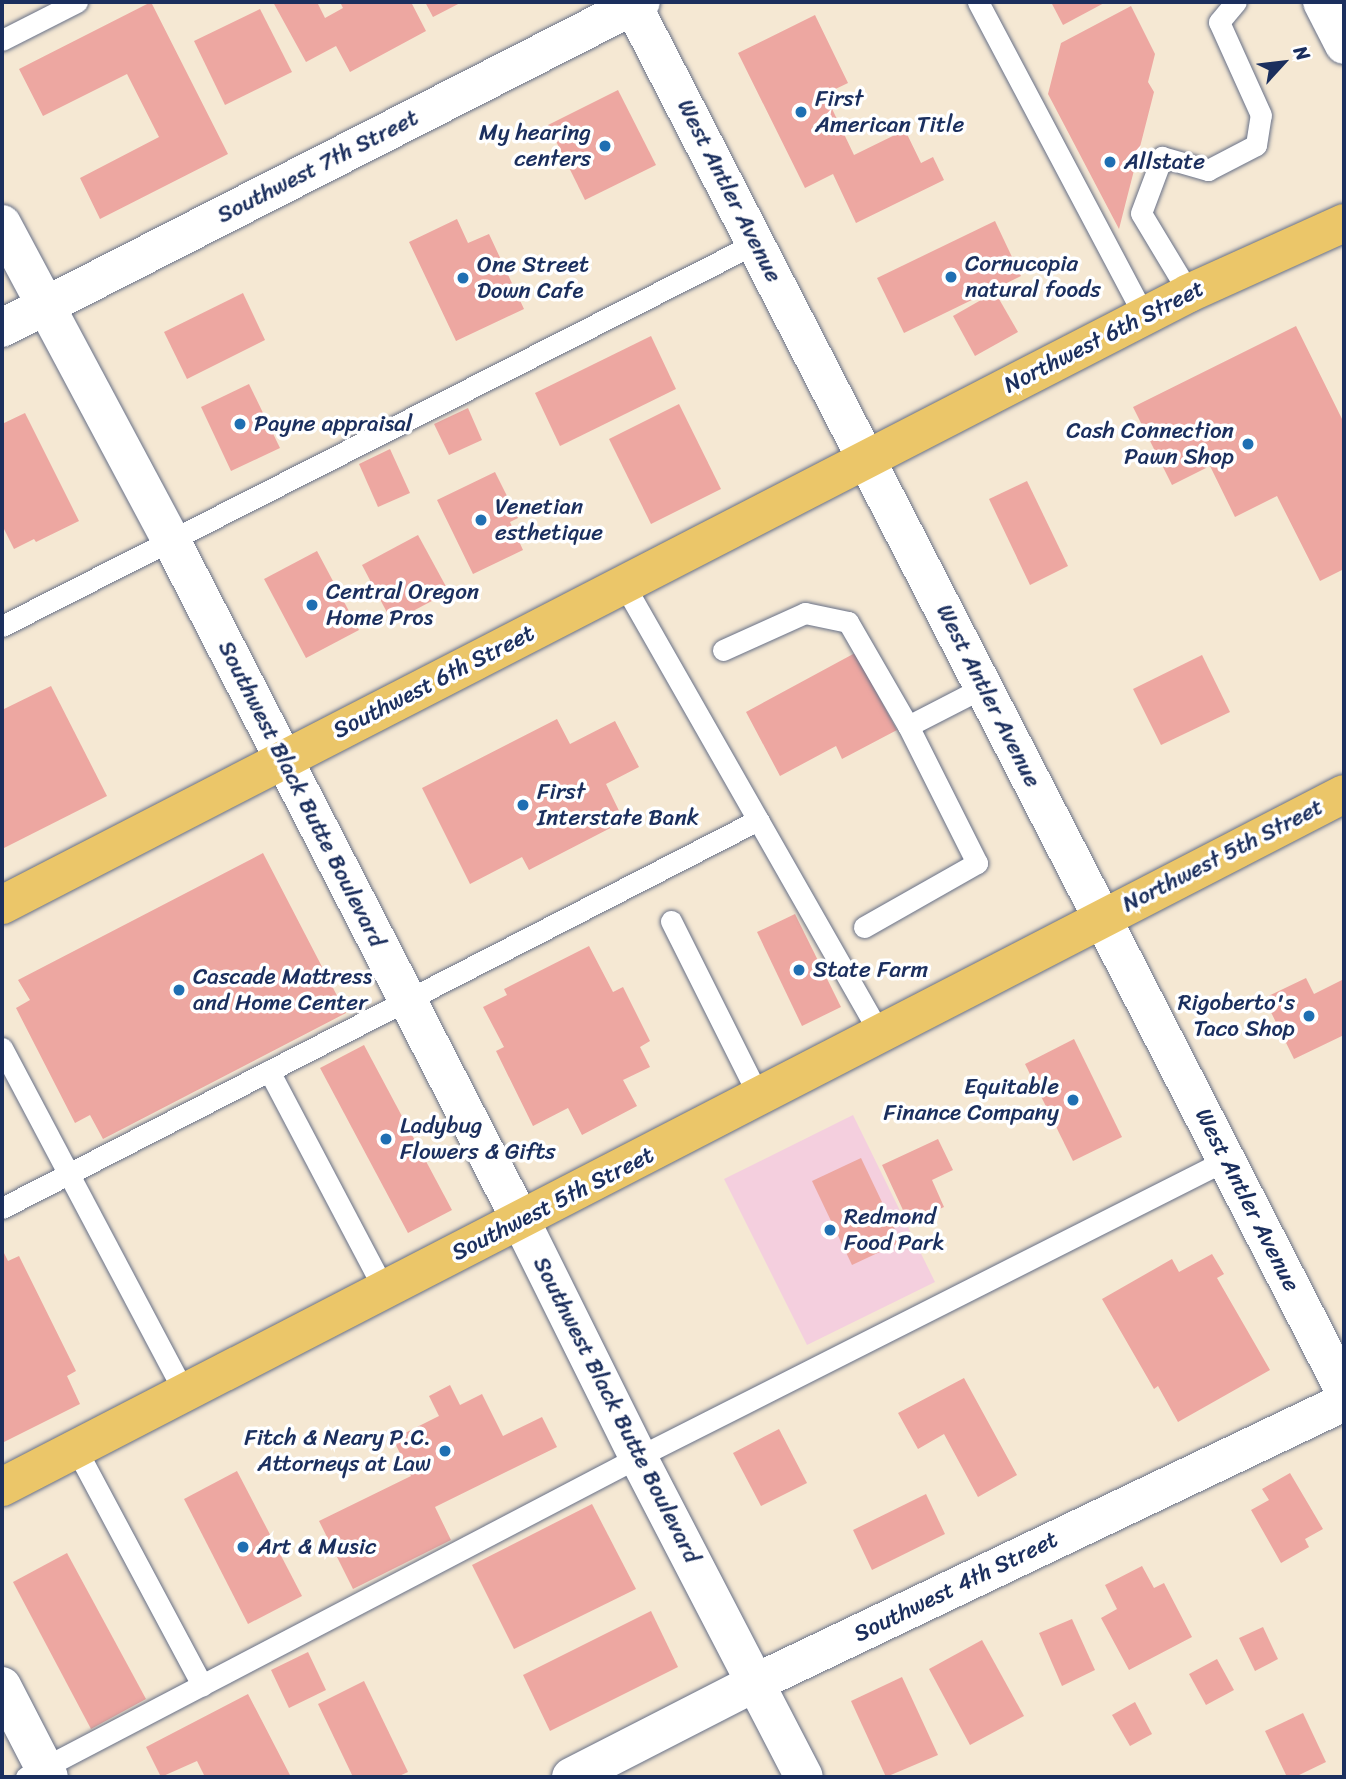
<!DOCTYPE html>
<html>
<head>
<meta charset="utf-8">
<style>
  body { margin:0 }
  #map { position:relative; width:1346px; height:1779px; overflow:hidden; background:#f5e8d3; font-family:Sriracha,sans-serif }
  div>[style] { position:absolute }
  .built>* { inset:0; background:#f4cfde }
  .building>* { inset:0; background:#eda7a1 }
  .roads { filter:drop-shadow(0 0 2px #677087) drop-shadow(0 0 2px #677087) }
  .service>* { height:21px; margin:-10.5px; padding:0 10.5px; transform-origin:10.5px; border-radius:10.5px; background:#fff }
  .minor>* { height:38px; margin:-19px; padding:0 19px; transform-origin:19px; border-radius:19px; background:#fff }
  .tertiary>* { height:38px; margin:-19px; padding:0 19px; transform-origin:19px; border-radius:19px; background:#fff }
  .primary>* { height:38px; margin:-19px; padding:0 19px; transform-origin:19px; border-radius:19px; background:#ebc669 }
  .dots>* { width:19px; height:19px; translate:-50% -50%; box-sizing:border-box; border:4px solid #fff; border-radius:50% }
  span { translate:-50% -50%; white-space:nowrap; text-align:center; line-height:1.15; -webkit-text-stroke:7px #fff; paint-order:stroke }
  .poi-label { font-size:23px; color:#1b2f5e }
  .left { translate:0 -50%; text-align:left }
  .right { translate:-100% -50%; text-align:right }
  .street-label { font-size:23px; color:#1b2f5e }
  .frame { position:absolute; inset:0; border:4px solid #1b2f5e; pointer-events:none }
  .north { position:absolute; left:1248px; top:28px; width:70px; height:70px; -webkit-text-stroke:5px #fff; paint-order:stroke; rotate:63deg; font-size:19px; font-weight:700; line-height:28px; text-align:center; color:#1b2f5e }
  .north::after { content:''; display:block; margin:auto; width:24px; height:32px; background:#1b2f5e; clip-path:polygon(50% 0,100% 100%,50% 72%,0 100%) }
</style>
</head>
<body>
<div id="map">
  <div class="built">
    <div style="clip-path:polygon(853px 1115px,935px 1282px,807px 1345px,724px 1179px)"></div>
  </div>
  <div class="building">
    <div style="clip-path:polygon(151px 2px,228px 154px,100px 219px,80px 178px,159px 137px,127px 74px,43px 116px,19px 69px)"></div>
    <div style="clip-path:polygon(273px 2px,317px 2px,325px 18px,343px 8px,340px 2px,411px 2px,426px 31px,350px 72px,336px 46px,306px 62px)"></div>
    <div style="clip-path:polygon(425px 2px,462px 2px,433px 17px)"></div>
    <div style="clip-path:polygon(1051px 2px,1106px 2px,1063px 25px)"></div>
    <div style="clip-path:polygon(1131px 6px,1155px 54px,1148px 82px,1154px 92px,1119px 229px,1048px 94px,1061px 43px)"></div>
    <div style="clip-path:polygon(260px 9px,292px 72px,225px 105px,194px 41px)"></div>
    <div style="clip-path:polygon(815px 15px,848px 83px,825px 94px,854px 155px,905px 130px,921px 163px,933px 157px,944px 180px,856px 223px,833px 174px,805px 188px,738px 53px)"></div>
    <div style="clip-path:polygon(618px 90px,656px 165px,585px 200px,548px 125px)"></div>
    <div style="clip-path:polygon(457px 219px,468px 243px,489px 234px,524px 309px,456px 341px,409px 242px)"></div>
    <div style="clip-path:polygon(995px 221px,1021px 276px,904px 333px,877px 278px)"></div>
    <div style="clip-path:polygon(995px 292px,1018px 332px,975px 356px,953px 316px)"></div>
    <div style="clip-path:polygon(243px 293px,265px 340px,187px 379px,164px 332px)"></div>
    <div style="clip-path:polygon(1296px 326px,1344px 423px,1344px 569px,1320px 581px,1277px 496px,1235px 517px,1210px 466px,1172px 485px,1133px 407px)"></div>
    <div style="clip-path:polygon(651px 336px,676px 389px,560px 446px,535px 393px)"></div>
    <div style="clip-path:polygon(249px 384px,280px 448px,231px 471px,201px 407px)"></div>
    <div style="clip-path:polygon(679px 404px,721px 489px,651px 524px,609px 439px)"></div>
    <div style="clip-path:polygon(468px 408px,482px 440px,449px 455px,434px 424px)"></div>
    <div style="clip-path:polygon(25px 413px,79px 521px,36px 542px,34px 539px,14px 549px,2px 525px,2px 424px)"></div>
    <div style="clip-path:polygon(390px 449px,410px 493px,378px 507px,359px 464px)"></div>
    <div style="clip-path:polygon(495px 472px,518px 518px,510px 522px,523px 550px,473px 574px,437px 500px)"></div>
    <div style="clip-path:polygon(1027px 481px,1068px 566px,1030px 585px,989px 499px)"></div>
    <div style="clip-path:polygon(418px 535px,449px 592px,392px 622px,362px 565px)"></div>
    <div style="clip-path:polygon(317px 551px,359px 630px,306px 658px,264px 579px)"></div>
    <div style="clip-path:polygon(855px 653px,897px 730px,842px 759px,836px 746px,780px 776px,746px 712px)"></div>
    <div style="clip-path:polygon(1202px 655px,1230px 712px,1161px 745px,1133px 689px)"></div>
    <div style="clip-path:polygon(51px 686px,107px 796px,2px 849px,2px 710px)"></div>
    <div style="clip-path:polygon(557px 719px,570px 744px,615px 721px,639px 767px,606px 784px,624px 821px,529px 870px,522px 857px,470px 884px,422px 788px)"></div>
    <div style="clip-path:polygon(263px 853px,346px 1013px,103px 1139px,90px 1115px,75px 1123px,16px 1008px,30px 1000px,18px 980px)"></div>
    <div style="clip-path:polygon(795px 914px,841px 1007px,802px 1026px,757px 932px)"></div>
    <div style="clip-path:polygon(589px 946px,613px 992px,623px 987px,650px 1041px,640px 1047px,650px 1067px,623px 1080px,637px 1106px,582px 1135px,568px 1108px,533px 1126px,496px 1051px,504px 1047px,483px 1007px,507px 995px,504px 989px)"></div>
    <div style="clip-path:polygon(1306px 978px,1314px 994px,1344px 979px,1344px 1035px,1294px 1059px,1264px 998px)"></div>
    <div style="clip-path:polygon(1074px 1039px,1122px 1137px,1073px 1161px,1025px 1064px)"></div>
    <div style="clip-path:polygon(364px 1045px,452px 1210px,408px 1233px,320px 1068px)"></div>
    <div style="clip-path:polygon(938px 1139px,953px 1170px,932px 1180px,944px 1207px,909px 1223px,882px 1165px)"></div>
    <div style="clip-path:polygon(861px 1158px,901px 1242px,852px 1265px,812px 1181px)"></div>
    <div style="clip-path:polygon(2px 1249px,8px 1261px,19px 1256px,76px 1371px,67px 1376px,80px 1404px,2px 1443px)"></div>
    <div style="clip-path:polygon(1212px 1254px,1224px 1274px,1217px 1278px,1270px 1370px,1178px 1422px,1158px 1386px,1154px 1389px,1102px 1299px,1172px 1259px,1179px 1272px)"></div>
    <div style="clip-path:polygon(964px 1378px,1017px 1475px,978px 1497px,944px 1434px,918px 1449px,898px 1413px)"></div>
    <div style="clip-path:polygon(450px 1385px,460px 1405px,482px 1394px,503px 1436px,542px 1417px,557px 1447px,435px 1507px,451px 1540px,353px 1589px,319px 1521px,411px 1476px,393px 1439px,439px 1416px,429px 1396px)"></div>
    <div style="clip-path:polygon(779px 1429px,807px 1483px,761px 1506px,733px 1453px)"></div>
    <div style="clip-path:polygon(237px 1471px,302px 1596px,248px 1624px,184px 1499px)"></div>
    <div style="clip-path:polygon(1290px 1473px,1323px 1529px,1305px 1539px,1309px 1547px,1281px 1563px,1251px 1510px,1269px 1500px,1262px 1489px)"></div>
    <div style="clip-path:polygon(926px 1494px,945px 1534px,872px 1570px,853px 1530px)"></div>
    <div style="clip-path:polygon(592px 1504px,636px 1589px,514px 1649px,472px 1565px)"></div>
    <div style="clip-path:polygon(67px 1553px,146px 1699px,91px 1729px,13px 1582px)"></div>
    <div style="clip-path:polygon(1142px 1566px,1154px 1588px,1164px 1583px,1192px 1637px,1129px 1670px,1101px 1618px,1117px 1609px,1105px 1585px)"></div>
    <div style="clip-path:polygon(651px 1611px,678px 1667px,550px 1731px,523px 1675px)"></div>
    <div style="clip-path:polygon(1072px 1619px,1095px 1670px,1062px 1686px,1039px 1633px)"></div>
    <div style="clip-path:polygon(1263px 1627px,1278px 1659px,1255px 1671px,1239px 1638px)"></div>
    <div style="clip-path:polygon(982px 1640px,1024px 1716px,970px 1745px,929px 1669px)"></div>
    <div style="clip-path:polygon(308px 1652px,326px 1690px,289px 1708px,271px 1670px)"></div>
    <div style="clip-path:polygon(1217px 1659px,1234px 1690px,1206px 1705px,1189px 1674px)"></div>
    <div style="clip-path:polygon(902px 1677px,938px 1755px,886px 1777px,851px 1701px)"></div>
    <div style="clip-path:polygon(364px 1681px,408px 1772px,397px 1777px,353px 1777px,318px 1704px)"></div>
    <div style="clip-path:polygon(248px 1694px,291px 1777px,205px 1777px,197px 1761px,161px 1777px,146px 1747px)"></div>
    <div style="clip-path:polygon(1135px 1702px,1152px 1734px,1130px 1746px,1112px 1715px)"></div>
    <div style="clip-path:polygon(1303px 1713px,1326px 1762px,1295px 1777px,1287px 1777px,1265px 1731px)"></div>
  </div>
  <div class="roads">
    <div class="service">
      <div style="left:978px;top:2px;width:355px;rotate:62.1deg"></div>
      <div style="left:2px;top:40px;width:84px;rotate:-26.9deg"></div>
      <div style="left:1189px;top:293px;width:93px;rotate:-121deg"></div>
      <div style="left:1141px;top:213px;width:60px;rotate:-69.4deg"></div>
      <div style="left:1162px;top:157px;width:48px;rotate:15.8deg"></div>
      <div style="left:1208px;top:170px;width:54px;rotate:-27.5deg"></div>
      <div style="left:1256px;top:145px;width:30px;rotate:-81deg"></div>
      <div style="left:1261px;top:115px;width:102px;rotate:-114.3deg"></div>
      <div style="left:1219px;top:22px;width:26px;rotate:-50deg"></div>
      <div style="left:623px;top:583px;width:519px;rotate:60.32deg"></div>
      <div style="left:2px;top:626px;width:846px;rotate:-26.93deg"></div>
      <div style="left:723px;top:650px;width:90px;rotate:-24.3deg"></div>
      <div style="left:805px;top:613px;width:44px;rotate:11.8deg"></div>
      <div style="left:848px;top:622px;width:120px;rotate:60deg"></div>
      <div style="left:671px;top:921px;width:197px;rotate:63.4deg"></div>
      <div style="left:864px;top:927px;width:130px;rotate:-29.5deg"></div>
      <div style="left:977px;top:863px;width:153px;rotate:-116.7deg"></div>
      <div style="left:908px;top:726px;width:85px;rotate:-27.2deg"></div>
      <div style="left:2px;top:1048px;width:391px;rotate:62.1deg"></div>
      <div style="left:269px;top:1071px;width:249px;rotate:62.2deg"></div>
      <div style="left:2px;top:1208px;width:850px;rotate:-27.17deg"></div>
      <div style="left:76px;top:1449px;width:268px;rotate:61.9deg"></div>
      <div style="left:26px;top:1777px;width:691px;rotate:-27.6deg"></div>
      <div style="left:638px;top:1457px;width:659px;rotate:-26.8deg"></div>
    </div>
    <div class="minor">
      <div style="left:631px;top:2px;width:1030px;rotate:62.79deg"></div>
      <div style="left:1322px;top:2px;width:48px;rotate:62.9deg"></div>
      <div style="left:2px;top:328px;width:717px;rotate:-27.03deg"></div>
      <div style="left:521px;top:1221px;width:263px;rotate:63.6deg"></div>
      <div style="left:638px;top:1457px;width:360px;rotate:62.6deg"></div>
      <div style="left:2px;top:1686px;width:102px;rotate:62.7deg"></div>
      <div style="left:571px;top:1777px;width:207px;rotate:-27.1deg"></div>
      <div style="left:755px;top:1683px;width:653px;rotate:-25.5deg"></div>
    </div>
    <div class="tertiary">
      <div style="left:2px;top:224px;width:358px;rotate:61.9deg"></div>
      <div style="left:171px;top:540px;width:766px;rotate:62.8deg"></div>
      <div style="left:1102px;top:918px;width:530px;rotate:62.86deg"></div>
    </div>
    <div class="primary">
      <div style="left:2px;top:905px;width:1335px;rotate:-27.27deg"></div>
      <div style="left:1189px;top:293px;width:170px;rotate:-24.3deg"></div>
      <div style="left:2px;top:1487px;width:1510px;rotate:-27.31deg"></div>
    </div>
  </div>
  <div class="dots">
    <div style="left:801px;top:112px;background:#1f6fb2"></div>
    <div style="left:605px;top:146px;background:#1f6fb2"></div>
    <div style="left:1110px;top:162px;background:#1f6fb2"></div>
    <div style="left:951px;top:277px;background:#1f6fb2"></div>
    <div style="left:463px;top:278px;background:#1f6fb2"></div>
    <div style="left:240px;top:424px;background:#1f6fb2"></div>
    <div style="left:1248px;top:444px;background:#1f6fb2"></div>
    <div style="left:481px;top:520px;background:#1f6fb2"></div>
    <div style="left:312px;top:605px;background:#1f6fb2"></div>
    <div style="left:523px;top:805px;background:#1f6fb2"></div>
    <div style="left:799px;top:970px;background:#1f6fb2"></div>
    <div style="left:179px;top:990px;background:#1f6fb2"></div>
    <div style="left:1309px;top:1016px;background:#1f6fb2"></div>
    <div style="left:1073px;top:1100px;background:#1f6fb2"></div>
    <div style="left:386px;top:1139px;background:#1f6fb2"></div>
    <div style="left:830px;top:1230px;background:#1f6fb2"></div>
    <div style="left:445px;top:1451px;background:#1f6fb2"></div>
    <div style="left:243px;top:1547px;background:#1f6fb2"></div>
  </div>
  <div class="poi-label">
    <span class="left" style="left:815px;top:112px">First<br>American Title</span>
    <span class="right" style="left:591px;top:146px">My hearing<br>centers</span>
    <span class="left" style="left:1124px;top:162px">Allstate</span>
    <span class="left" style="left:965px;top:277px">Cornucopia<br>natural foods</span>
    <span class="left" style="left:477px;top:278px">One Street<br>Down Cafe</span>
    <span class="left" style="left:254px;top:424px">Payne appraisal</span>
    <span class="right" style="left:1234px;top:444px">Cash Connection<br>Pawn Shop</span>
    <span class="left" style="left:495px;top:520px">Venetian<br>esthetique</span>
    <span class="left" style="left:326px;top:605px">Central Oregon<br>Home Pros</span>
    <span class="left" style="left:537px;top:805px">First<br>Interstate Bank</span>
    <span class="left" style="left:813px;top:970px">State Farm</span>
    <span class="left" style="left:193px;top:990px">Cascade Mattress<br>and Home Center</span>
    <span class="right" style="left:1295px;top:1016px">Rigoberto's<br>Taco Shop</span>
    <span class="right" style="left:1059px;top:1100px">Equitable<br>Finance Company</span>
    <span class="left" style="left:400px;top:1139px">Ladybug<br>Flowers &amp; Gifts</span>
    <span class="left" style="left:844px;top:1230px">Redmond<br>Food Park</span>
    <span class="right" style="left:431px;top:1451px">Fitch &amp; Neary P.C.<br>Attorneys at Law</span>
    <span class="left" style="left:257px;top:1547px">Art &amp; Music</span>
  </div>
  <div class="street-label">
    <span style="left:318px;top:167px;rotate:-27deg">Southwest 7th Street</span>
    <span style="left:729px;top:191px;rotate:63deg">West Antler Avenue</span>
    <span style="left:1104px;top:337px;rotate:-27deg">Northwest 6th Street</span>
    <span style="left:434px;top:682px;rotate:-27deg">Southwest 6th Street</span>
    <span style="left:988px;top:696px;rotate:63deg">West Antler Avenue</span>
    <span style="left:301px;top:794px;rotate:63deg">Southwest Black Butte Boulevard</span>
    <span style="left:1223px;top:856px;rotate:-27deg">Northwest 5th Street</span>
    <span style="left:1247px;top:1200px;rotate:63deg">West Antler Avenue</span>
    <span style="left:553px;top:1204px;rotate:-27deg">Southwest 5th Street</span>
    <span style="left:616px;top:1410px;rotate:63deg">Southwest Black Butte Boulevard</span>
    <span style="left:956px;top:1587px;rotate:-26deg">Southwest 4th Street</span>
  </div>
  <div class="frame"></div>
  <div class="north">N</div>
</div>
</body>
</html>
